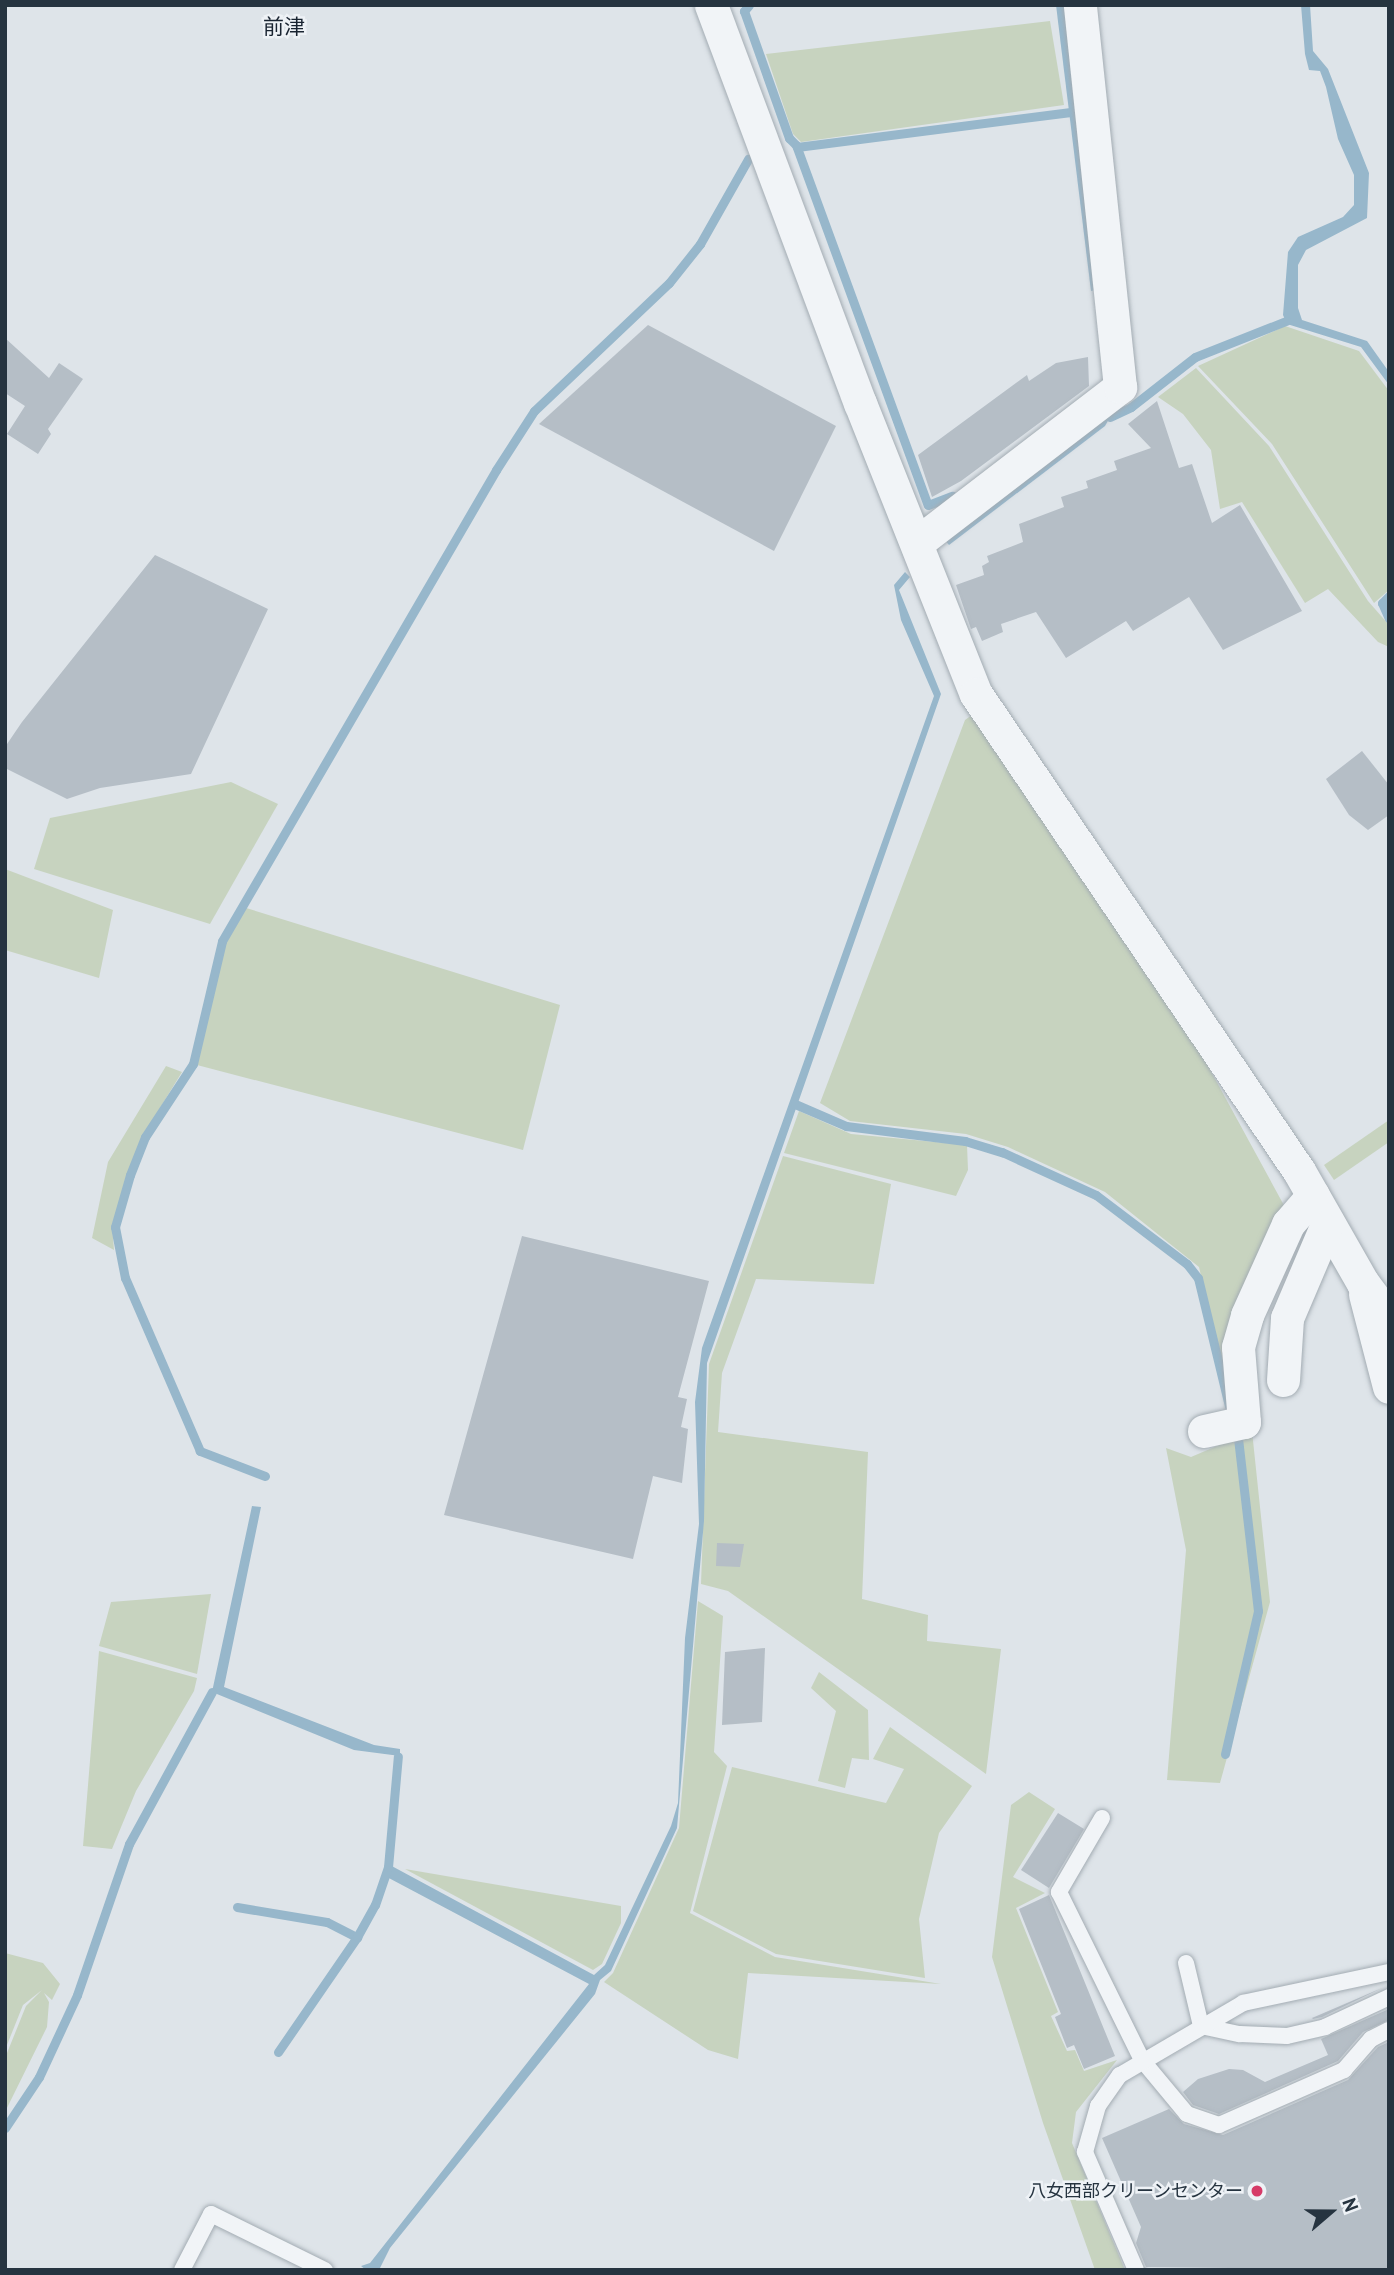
<!DOCTYPE html>
<html>
<head>
<meta charset="utf-8">
<style>
  body { margin:0 }
  #map { position:relative; width:1394px; height:2275px; overflow:hidden; background:#dee4e9; font-family:"PT Sans","Noto Sans JP",sans-serif }
  div>[style] { position:absolute }
  .green>* { inset:0; background:#c7d3bf }
  .water>* { inset:0; background:#97b7cb }
  .stream>* { height:9px; margin:-4.5px; padding:0 4.5px; transform-origin:4.5px; border-radius:4.5px; background:#97b7cb }
  .building>* { inset:0; background:#b5bec6 }
  .roads { filter:drop-shadow(0 0 2px #a3acb3) drop-shadow(0 0 2px #a3acb3) }
  .service>* { height:16px; margin:-8px; padding:0 8px; transform-origin:8px; border-radius:8px; background:#f1f4f7 }
  .minor>* { height:33px; margin:-16.5px; padding:0 16.5px; transform-origin:16.5px; border-radius:16.5px; background:#f1f4f7 }
  .dots>* { width:19px; height:19px; translate:-50% -50%; box-sizing:border-box; border:4px solid #eef2f6; border-radius:50% }
  span { translate:-50% -50%; white-space:nowrap; text-align:center; line-height:1.15; -webkit-text-stroke:5px #eef2f6; paint-order:stroke }
  .poi-label { font-size:18px; color:#263440 }
  .right { translate:-100% -50%; text-align:right }
  .quarter-label { font-size:21px; color:#192431 }
  .frame { position:absolute; inset:0; border:7px solid #263440; pointer-events:none }
  .north { position:absolute; left:1296px; top:2177px; width:70px; height:70px; -webkit-text-stroke:5px #eef2f6; paint-order:stroke; rotate:70deg; font-size:19px; font-weight:700; line-height:28px; text-align:center; color:#263440 }
  .north::after { content:''; display:block; margin:auto; width:24px; height:32px; background:#263440; clip-path:polygon(50% 0,100% 100%,50% 72%,0 100%) }
</style>
</head>
<body>
<div id="map">
  <div class="green">
    <div style="clip-path:polygon(1050px 21px,1064px 105px,801px 142px,793px 134px,766px 54px)"></div>
    <div style="clip-path:polygon(1285px 326px,1359px 351px,1389px 391px,1389px 590px,1374px 603px,1272px 444px,1198px 366px)"></div>
    <div style="clip-path:polygon(1196px 368px,1269px 446px,1368px 601px,1389px 625px,1389px 647px,1378px 642px,1328px 589px,1305px 603px,1242px 502px,1220px 509px,1211px 450px,1183px 414px,1158px 397px)"></div>
    <div style="clip-path:polygon(972px 715px,1178px 1011px,1286px 1209px,1224px 1374px,1199px 1267px,1105px 1192px,1008px 1147px,966px 1134px,850px 1121px,820px 1103px,965px 720px)"></div>
    <div style="clip-path:polygon(231px 782px,278px 804px,210px 924px,34px 869px,50px 818px)"></div>
    <div style="clip-path:polygon(5px 869px,113px 910px,99px 978px,5px 950px)"></div>
    <div style="clip-path:polygon(243px 907px,560px 1005px,523px 1150px,197px 1065px,224px 942px)"></div>
    <div style="clip-path:polygon(166px 1066px,182px 1072px,141px 1139px,112px 1225px,114px 1250px,92px 1238px,108px 1162px)"></div>
    <div style="clip-path:polygon(799px 1111px,851px 1134px,967px 1145px,968px 1170px,956px 1196px,784px 1153px)"></div>
    <div style="clip-path:polygon(1389px 1120px,1389px 1142px,1334px 1180px,1324px 1165px)"></div>
    <div style="clip-path:polygon(783px 1156px,891px 1184px,874px 1284px,756px 1279px,722px 1373px,718px 1432px,868px 1452px,862px 1599px,928px 1615px,927px 1641px,1001px 1649px,986px 1774px,728px 1591px,701px 1584px,709px 1364px)"></div>
    <div style="clip-path:polygon(1252px 1431px,1270px 1602px,1220px 1783px,1167px 1780px,1186px 1550px,1166px 1448px,1191px 1457px)"></div>
    <div style="clip-path:polygon(211px 1594px,197px 1674px,99px 1646px,111px 1602px)"></div>
    <div style="clip-path:polygon(698px 1601px,723px 1616px,714px 1752px,727px 1766px,690px 1913px,775px 1957px,941px 1984px,748px 1973px,738px 2059px,708px 2050px,604px 1982px,613px 1973px,679px 1828px)"></div>
    <div style="clip-path:polygon(99px 1651px,197px 1678px,194px 1691px,136px 1791px,112px 1849px,83px 1846px)"></div>
    <div style="clip-path:polygon(819px 1672px,868px 1710px,869px 1760px,852px 1758px,845px 1788px,818px 1781px,836px 1711px,811px 1688px)"></div>
    <div style="clip-path:polygon(890px 1727px,972px 1786px,939px 1833px,919px 1919px,925px 1978px,776px 1954px,693px 1911px,732px 1767px,886px 1803px,904px 1769px,873px 1759px)"></div>
    <div style="clip-path:polygon(1029px 1792px,1055px 1809px,1013px 1877px,1045px 1893px,1016px 1908px,1058px 2012px,1051px 2016px,1067px 2051px,1075px 2050px,1084px 2071px,1117px 2060px,1076px 2112px,1072px 2143px,1125px 2270px,1095px 2270px,1043px 2123px,992px 1957px,1011px 1805px)"></div>
    <div style="clip-path:polygon(405px 1869px,621px 1906px,621px 1923px,602px 1964px,593px 1970px)"></div>
    <div style="clip-path:polygon(5px 1953px,43px 1963px,60px 1984px,52px 2000px,44px 1993px,49px 2002px,47px 2027px,5px 2112px,5px 2058px,26px 2006px,42px 1990px,23px 2005px,5px 2050px)"></div>
  </div>
  <div class="water">
    <div style="clip-path:polygon(1056px 5px,1067px 5px,1100px 289px,1091px 291px)"></div>
    <div style="clip-path:polygon(1301px 5px,1310px 5px,1313px 51px,1328px 69px,1369px 173px,1367px 218px,1306px 250px,1298px 265px,1298px 308px,1302px 320px,1367px 341px,1389px 372px,1389px 385px,1361px 347px,1287px 324px,1283px 315px,1288px 252px,1298px 237px,1343px 217px,1354px 205px,1354px 175px,1338px 139px,1326px 87px,1320px 71px,1309px 70px,1305px 54px)"></div>
    <div style="clip-path:polygon(1106px 415px,1110px 417px,1105px 426px,949px 545px,944px 539px)"></div>
    <div style="clip-path:polygon(905px 572px,910px 577px,899px 590px,941px 694px,707px 1363px,704px 1521px,677px 1828px,611px 1971px,600px 1980px,595px 1994px,390px 2248px,379px 2270px,366px 2270px,361px 2266px,370px 2263px,589px 1984px,385px 1876px,388px 1864px,594px 1975px,605px 1965px,671px 1826px,678px 1803px,685px 1638px,699px 1524px,695px 1402px,702px 1348px,934px 696px,901px 620px,894px 585px)"></div>
    <div style="clip-path:polygon(252px 1506px,261px 1507px,224px 1687px,374px 1745px,400px 1749px,400px 1756px,354px 1750px,212px 1692px)"></div>
  </div>
  <div class="stream">
    <div style="left:749px;top:5px;width:8px;rotate:130deg"></div>
    <div style="left:744px;top:11px;width:135px;rotate:70.5deg"></div>
    <div style="left:789px;top:138px;width:10px;rotate:45deg"></div>
    <div style="left:796px;top:145px;width:383px;rotate:69.9deg"></div>
    <div style="left:928px;top:505px;width:26px;rotate:-21deg"></div>
    <div style="left:797px;top:147px;width:274px;rotate:-7.3deg"></div>
    <div style="left:1110px;top:417px;width:23px;rotate:-25deg"></div>
    <div style="left:1131px;top:407px;width:81px;rotate:-38deg"></div>
    <div style="left:1195px;top:357px;width:98px;rotate:-21.6deg"></div>
    <div style="left:1389px;top:596px;width:10px;rotate:135deg"></div>
    <div style="left:1382px;top:603px;width:17px;rotate:66deg"></div>
    <div style="left:795px;top:1104px;width:56px;rotate:23.3deg"></div>
    <div style="left:846px;top:1126px;width:120px;rotate:7.2deg"></div>
    <div style="left:965px;top:1141px;width:39px;rotate:17deg"></div>
    <div style="left:1002px;top:1152px;width:103px;rotate:24.6deg"></div>
    <div style="left:1096px;top:1195px;width:114px;rotate:37.2deg"></div>
    <div style="left:1187px;top:1264px;width:18px;rotate:52deg"></div>
    <div style="left:1198px;top:1278px;width:132px;rotate:76.4deg"></div>
    <div style="left:265px;top:1476px;width:70px;rotate:-159deg"></div>
    <div style="left:200px;top:1451px;width:189px;rotate:-113.4deg"></div>
    <div style="left:125px;top:1278px;width:52px;rotate:-101.1deg"></div>
    <div style="left:115px;top:1227px;width:54px;rotate:-73.9deg"></div>
    <div style="left:130px;top:1175px;width:41px;rotate:-68.5deg"></div>
    <div style="left:145px;top:1137px;width:87px;rotate:-56.7deg"></div>
    <div style="left:193px;top:1064px;width:126px;rotate:-76.7deg"></div>
    <div style="left:222px;top:941px;width:545px;rotate:-59.81deg"></div>
    <div style="left:496px;top:470px;width:70px;rotate:-57.2deg"></div>
    <div style="left:534px;top:411px;width:186px;rotate:-43.5deg"></div>
    <div style="left:669px;top:283px;width:50px;rotate:-51.5deg"></div>
    <div style="left:700px;top:244px;width:98px;rotate:-60.5deg"></div>
    <div style="left:1225px;top:1754px;width:147px;rotate:-77deg"></div>
    <div style="left:1258px;top:1611px;width:183px;rotate:-96.6deg"></div>
    <div style="left:237px;top:1907px;width:91px;rotate:9.5deg"></div>
    <div style="left:327px;top:1922px;width:34px;rotate:27deg"></div>
    <div style="left:278px;top:2052px;width:140px;rotate:-55.5deg"></div>
    <div style="left:357px;top:1937px;width:37px;rotate:-61deg"></div>
    <div style="left:375px;top:1905px;width:40px;rotate:-71.1deg"></div>
    <div style="left:388px;top:1867px;width:111px;rotate:-84.9deg"></div>
    <div style="left:5px;top:2128px;width:61px;rotate:-56.3deg"></div>
    <div style="left:39px;top:2077px;width:90px;rotate:-65.1deg"></div>
    <div style="left:77px;top:1995px;width:160px;rotate:-71deg"></div>
    <div style="left:129px;top:1844px;width:173px;rotate:-61.4deg"></div>
  </div>
  <div class="building">
    <div style="clip-path:polygon(648px 325px,836px 426px,774px 551px,539px 424px)"></div>
    <div style="clip-path:polygon(5px 338px,49px 378px,59px 363px,83px 379px,48px 429px,51px 434px,38px 454px,7px 434px,25px 406px,5px 393px)"></div>
    <div style="clip-path:polygon(1088px 357px,1089px 386px,961px 481px,932px 497px,918px 455px,1027px 375px,1029px 381px,1056px 363px)"></div>
    <div style="clip-path:polygon(1157px 401px,1179px 468px,1192px 464px,1212px 523px,1240px 505px,1302px 611px,1223px 650px,1189px 597px,1133px 631px,1126px 621px,1066px 658px,1036px 612px,1001px 624px,1003px 632px,982px 641px,976px 627px,971px 629px,956px 585px,984px 575px,982px 566px,989px 562px,987px 556px,1023px 542px,1019px 524px,1064px 507px,1061px 497px,1088px 488px,1086px 481px,1117px 470px,1114px 461px,1151px 448px,1128px 424px)"></div>
    <div style="clip-path:polygon(155px 555px,268px 609px,191px 774px,100px 788px,67px 799px,5px 768px,5px 747px,22px 722px)"></div>
    <div style="clip-path:polygon(1362px 751px,1389px 785px,1389px 815px,1368px 830px,1349px 815px,1326px 779px)"></div>
    <div style="clip-path:polygon(522px 1236px,709px 1281px,678px 1397px,687px 1399px,681px 1427px,688px 1429px,682px 1483px,653px 1476px,633px 1559px,444px 1515px)"></div>
    <div style="clip-path:polygon(717px 1543px,744px 1544px,740px 1567px,716px 1566px)"></div>
    <div style="clip-path:polygon(765px 1648px,762px 1722px,722px 1725px,725px 1652px)"></div>
    <div style="clip-path:polygon(1058px 1813px,1084px 1829px,1049px 1888px,1021px 1870px)"></div>
    <div style="clip-path:polygon(1049px 1895px,1115px 2056px,1084px 2069px,1074px 2045px,1067px 2048px,1055px 2017px,1061px 2014px,1019px 1909px)"></div>
    <div style="clip-path:polygon(1382px 1988px,1322px 2017px,1313px 2019px,1312px 2018px)"></div>
    <div style="clip-path:polygon(1389px 2009px,1389px 2020px,1363px 2032px,1338px 2061px,1219px 2114px,1193px 2105px,1183px 2092px,1198px 2079px,1229px 2069px,1243px 2070px,1265px 2082px,1328px 2055px,1321px 2039px)"></div>
    <div style="clip-path:polygon(1389px 2042px,1389px 2270px,1146px 2267px,1136px 2243px,1141px 2227px,1102px 2138px,1169px 2109px,1184px 2124px,1223px 2135px,1348px 2080px,1378px 2047px)"></div>
  </div>
  <div class="roads">
    <div class="service">
      <div style="left:1102px;top:1818px;width:86px;rotate:120.2deg"></div>
      <div style="left:1059px;top:1892px;width:187px;rotate:63.7deg"></div>
      <div style="left:1142px;top:2060px;width:70px;rotate:50.2deg"></div>
      <div style="left:1187px;top:2114px;width:34px;rotate:19deg"></div>
      <div style="left:1219px;top:2125px;width:137px;rotate:-23.7deg"></div>
      <div style="left:1344px;top:2070px;width:41px;rotate:-48.9deg"></div>
      <div style="left:1371px;top:2039px;width:20px;rotate:-27deg"></div>
      <div style="left:1186px;top:1963px;width:65px;rotate:76.6deg"></div>
      <div style="left:1201px;top:2026px;width:40px;rotate:12deg"></div>
      <div style="left:1240px;top:2034px;width:47px;rotate:2.4deg"></div>
      <div style="left:1287px;top:2036px;width:39px;rotate:-13deg"></div>
      <div style="left:1325px;top:2027px;width:71px;rotate:-25.1deg"></div>
      <div style="left:182px;top:2270px;width:63px;rotate:-62.6deg"></div>
      <div style="left:211px;top:2214px;width:127px;rotate:26.2deg"></div>
      <div style="left:1136px;top:2270px;width:129px;rotate:-113.4deg"></div>
      <div style="left:1085px;top:2152px;width:48px;rotate:-74.2deg"></div>
      <div style="left:1098px;top:2106px;width:38px;rotate:-55deg"></div>
      <div style="left:1120px;top:2075px;width:143px;rotate:-30.3deg"></div>
      <div style="left:1243px;top:2003px;width:149px;rotate:-12deg"></div>
    </div>
    <div class="minor">
      <div style="left:711px;top:5px;width:425px;rotate:69.5deg"></div>
      <div style="left:860px;top:403px;width:313px;rotate:68.3deg"></div>
      <div style="left:976px;top:694px;width:576px;rotate:55.9deg"></div>
      <div style="left:1299px;top:1171px;width:129px;rotate:60.3deg"></div>
      <div style="left:1363px;top:1283px;width:44px;rotate:53.4deg"></div>
      <div style="left:918px;top:542px;width:255px;rotate:-37.5deg"></div>
      <div style="left:1120px;top:387px;width:384px;rotate:-96deg"></div>
      <div style="left:1365px;top:1294px;width:96px;rotate:75.5deg"></div>
      <div style="left:1283px;top:1380px;width:62px;rotate:-86.3deg"></div>
      <div style="left:1287px;top:1318px;width:104px;rotate:-66.9deg"></div>
      <div style="left:1204px;top:1431px;width:41px;rotate:-12.7deg"></div>
      <div style="left:1244px;top:1422px;width:75px;rotate:-94.6deg"></div>
      <div style="left:1238px;top:1347px;width:33px;rotate:-74deg"></div>
      <div style="left:1247px;top:1315px;width:100px;rotate:-65.7deg"></div>
      <div style="left:1288px;top:1224px;width:38px;rotate:-49deg"></div>
    </div>
  </div>
  <div class="dots">
    <div style="left:1257px;top:2191px;background:#d63b68"></div>
  </div>
  <div class="poi-label">
    <span class="right" style="left:1243px;top:2191px">八女西部クリーンセンター</span>
  </div>
  <div class="quarter-label">
    <span style="left:284px;top:27px">前津</span>
  </div>
  <div class="frame"></div>
  <div class="north">N</div>
</div>
</body>
</html>
